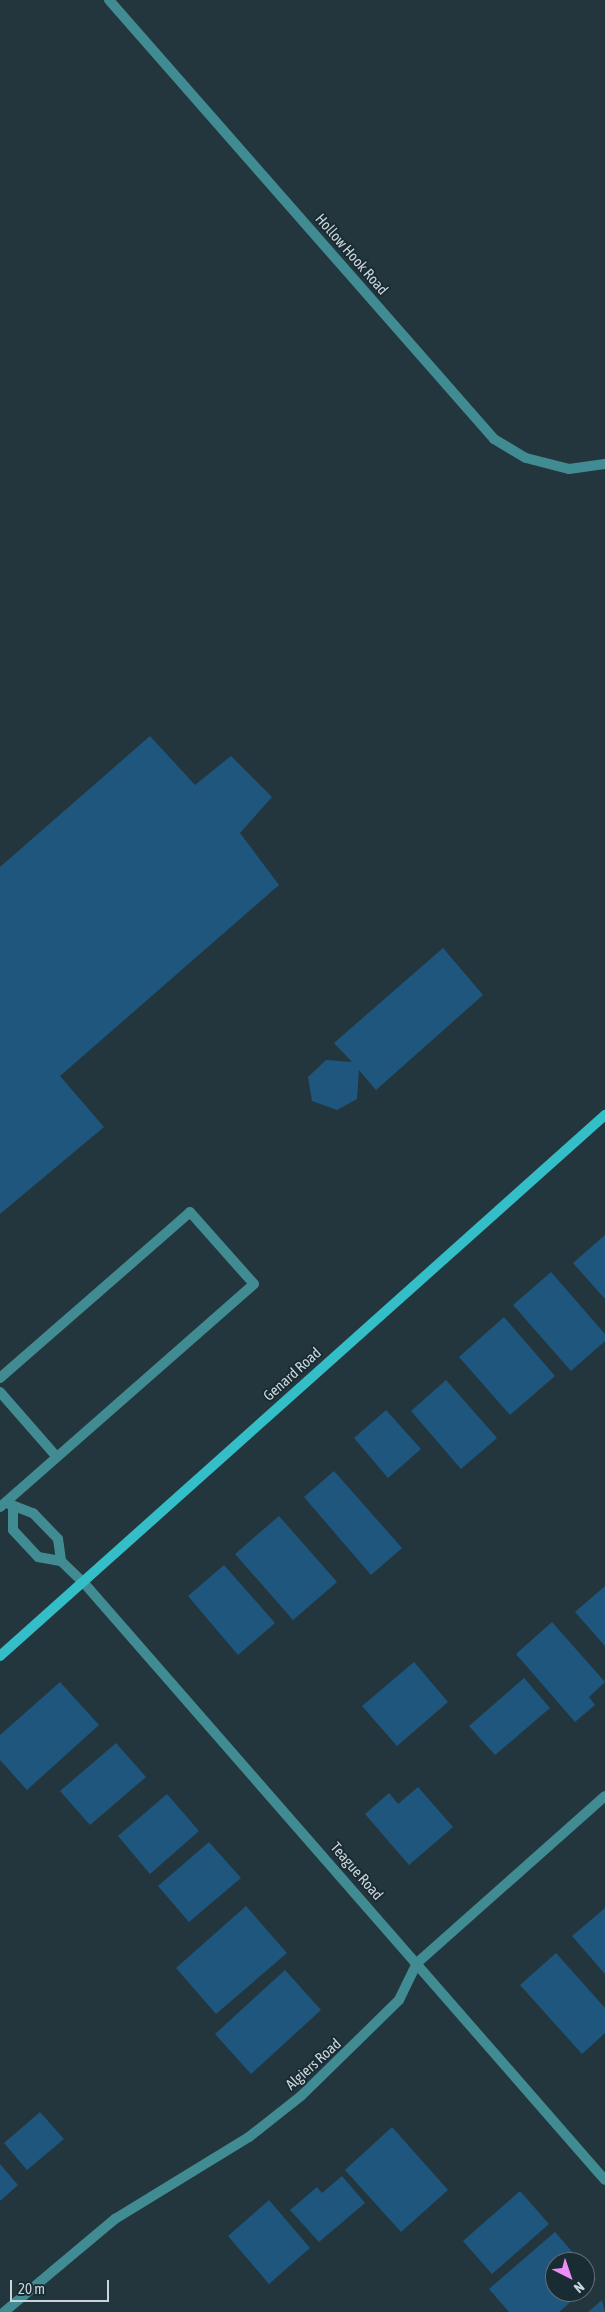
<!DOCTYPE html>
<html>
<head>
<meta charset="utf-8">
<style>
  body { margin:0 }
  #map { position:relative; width:605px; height:2312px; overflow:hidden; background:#24363d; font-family:"Asap Condensed",sans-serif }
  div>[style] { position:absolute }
  .building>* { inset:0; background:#1e567d }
  .lane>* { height:10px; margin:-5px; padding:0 5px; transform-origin:5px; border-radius:5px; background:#408c92 }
  .street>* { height:10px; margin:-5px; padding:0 5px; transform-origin:5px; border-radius:5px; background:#408c92 }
  .secondary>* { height:10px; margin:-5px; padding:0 5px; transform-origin:5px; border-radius:5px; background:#33bec8 }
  span { translate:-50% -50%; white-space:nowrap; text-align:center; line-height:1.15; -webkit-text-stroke:4px #1a2c33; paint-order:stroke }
  .street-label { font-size:15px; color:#cad5d9 }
  .north { position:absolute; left:545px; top:2252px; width:50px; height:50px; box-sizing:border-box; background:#1a2c33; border:1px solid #607075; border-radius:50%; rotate:139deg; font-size:14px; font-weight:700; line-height:20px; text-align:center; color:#cad5d9 }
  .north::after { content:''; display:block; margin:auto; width:18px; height:22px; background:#ee8cf8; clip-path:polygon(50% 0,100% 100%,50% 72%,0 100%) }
  .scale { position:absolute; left:10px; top:2280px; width:99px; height:22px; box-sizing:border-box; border:2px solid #cad5d9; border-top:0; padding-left:6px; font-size:15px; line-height:18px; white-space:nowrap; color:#cad5d9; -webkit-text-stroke:4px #1a2c33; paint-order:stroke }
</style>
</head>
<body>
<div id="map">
  <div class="building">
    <div style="clip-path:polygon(150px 736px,195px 785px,231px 756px,272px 797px,240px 833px,279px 885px,60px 1076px,104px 1127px,0 1214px,0 867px)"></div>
    <div style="clip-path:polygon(443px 948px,483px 995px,376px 1090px,359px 1070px,357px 1099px,337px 1110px,312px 1101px,308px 1077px,326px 1060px,352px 1062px,334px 1043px)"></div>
    <div style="clip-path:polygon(605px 1235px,605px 1299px,573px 1263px)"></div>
    <div style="clip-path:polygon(551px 1272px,605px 1334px,605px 1341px,571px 1371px,513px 1305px)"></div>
    <div style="clip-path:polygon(504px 1317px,555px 1376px,510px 1415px,459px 1357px)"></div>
    <div style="clip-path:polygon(446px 1380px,497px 1438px,461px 1469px,411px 1411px)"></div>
    <div style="clip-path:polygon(386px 1410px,421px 1449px,388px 1478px,354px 1438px)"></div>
    <div style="clip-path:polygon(334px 1471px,402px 1548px,371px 1575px,304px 1497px)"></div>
    <div style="clip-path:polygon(279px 1516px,337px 1582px,293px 1620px,235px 1554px)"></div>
    <div style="clip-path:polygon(224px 1565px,275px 1623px,238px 1655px,188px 1596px)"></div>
    <div style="clip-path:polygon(605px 1586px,605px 1646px,575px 1612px)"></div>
    <div style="clip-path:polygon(552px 1622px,605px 1682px,589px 1697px,595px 1705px,575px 1722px,516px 1654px)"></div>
    <div style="clip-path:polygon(414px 1662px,448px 1702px,397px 1746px,362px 1706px)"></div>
    <div style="clip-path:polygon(524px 1678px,550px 1708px,495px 1755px,469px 1726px)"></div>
    <div style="clip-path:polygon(60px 1682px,99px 1725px,27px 1790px,0 1760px,0 1735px)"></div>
    <div style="clip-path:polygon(116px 1743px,146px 1777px,90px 1825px,60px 1791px)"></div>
    <div style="clip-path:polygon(418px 1787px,453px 1827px,409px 1865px,365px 1814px,389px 1793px,398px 1804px)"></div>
    <div style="clip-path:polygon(167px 1794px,199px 1831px,150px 1874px,118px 1836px)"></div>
    <div style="clip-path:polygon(209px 1842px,241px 1878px,189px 1922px,158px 1886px)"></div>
    <div style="clip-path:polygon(246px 1906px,287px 1953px,216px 2014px,176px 1968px)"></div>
    <div style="clip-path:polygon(605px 1908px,605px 1974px,572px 1936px)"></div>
    <div style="clip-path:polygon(556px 1953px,605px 2008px,605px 2033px,582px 2054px,520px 1985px)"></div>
    <div style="clip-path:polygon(285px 1970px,321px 2010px,251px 2074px,215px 2034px)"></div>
    <div style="clip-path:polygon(40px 2112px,64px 2139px,27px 2170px,4px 2143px)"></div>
    <div style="clip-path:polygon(392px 2127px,448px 2190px,401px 2232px,345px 2170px)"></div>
    <div style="clip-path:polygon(0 2164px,18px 2185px,0 2201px)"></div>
    <div style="clip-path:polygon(342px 2176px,365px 2203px,319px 2242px,290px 2210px,317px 2187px,322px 2193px)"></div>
    <div style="clip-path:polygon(520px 2191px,549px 2224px,492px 2274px,463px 2241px)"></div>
    <div style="clip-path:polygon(269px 2200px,310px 2248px,269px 2284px,228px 2236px)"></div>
    <div style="clip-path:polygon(555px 2232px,581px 2262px,555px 2262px,555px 2292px,582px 2292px,559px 2312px,509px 2312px,489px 2289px)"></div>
    <div style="clip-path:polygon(585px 2267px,596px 2279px,585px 2289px)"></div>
    <div style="clip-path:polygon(602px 2300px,605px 2312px,588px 2312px)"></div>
  </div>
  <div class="lane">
    <div style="left:0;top:1378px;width:252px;rotate:-41.1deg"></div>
    <div style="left:190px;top:1212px;width:96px;rotate:48.4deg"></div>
    <div style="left:254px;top:1284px;width:338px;rotate:138.7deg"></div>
    <div style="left:0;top:1392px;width:86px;rotate:48.8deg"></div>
    <div style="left:9px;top:1504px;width:26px;rotate:21deg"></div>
    <div style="left:33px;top:1513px;width:36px;rotate:46deg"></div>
    <div style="left:58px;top:1539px;width:22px;rotate:82deg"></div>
    <div style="left:13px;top:1508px;width:22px;rotate:90deg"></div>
    <div style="left:13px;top:1530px;width:37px;rotate:47deg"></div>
    <div style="left:38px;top:1557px;width:23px;rotate:10deg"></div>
    <div style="left:61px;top:1561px;width:32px;rotate:44deg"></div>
  </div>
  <div class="street">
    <div style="left:109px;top:0;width:584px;rotate:48.75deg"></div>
    <div style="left:494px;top:439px;width:37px;rotate:31deg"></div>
    <div style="left:526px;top:458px;width:44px;rotate:14.3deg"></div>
    <div style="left:569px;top:469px;width:36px;rotate:-8deg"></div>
    <div style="left:84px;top:1583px;width:792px;rotate:48.89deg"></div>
    <div style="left:4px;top:2312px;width:145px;rotate:-40deg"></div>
    <div style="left:115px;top:2219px;width:157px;rotate:-31.5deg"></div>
    <div style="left:249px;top:2137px;width:66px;rotate:-38.3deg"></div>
    <div style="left:301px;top:2096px;width:137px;rotate:-44.4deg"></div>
    <div style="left:399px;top:2000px;width:41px;rotate:-64.1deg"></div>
    <div style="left:417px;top:1963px;width:251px;rotate:-41.6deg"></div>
  </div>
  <div class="secondary">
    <div style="left:0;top:1656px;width:812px;rotate:-41.8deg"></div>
  </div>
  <div class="street-label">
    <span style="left:352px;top:254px;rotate:49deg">Hollow Hook Road</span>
    <span style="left:292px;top:1374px;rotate:-42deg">Genard Road</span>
    <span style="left:357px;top:1871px;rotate:49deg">Teague Road</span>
    <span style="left:313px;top:2064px;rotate:-42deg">Algiers Road</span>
  </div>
  <div class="north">N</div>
  <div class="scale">20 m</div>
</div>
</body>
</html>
